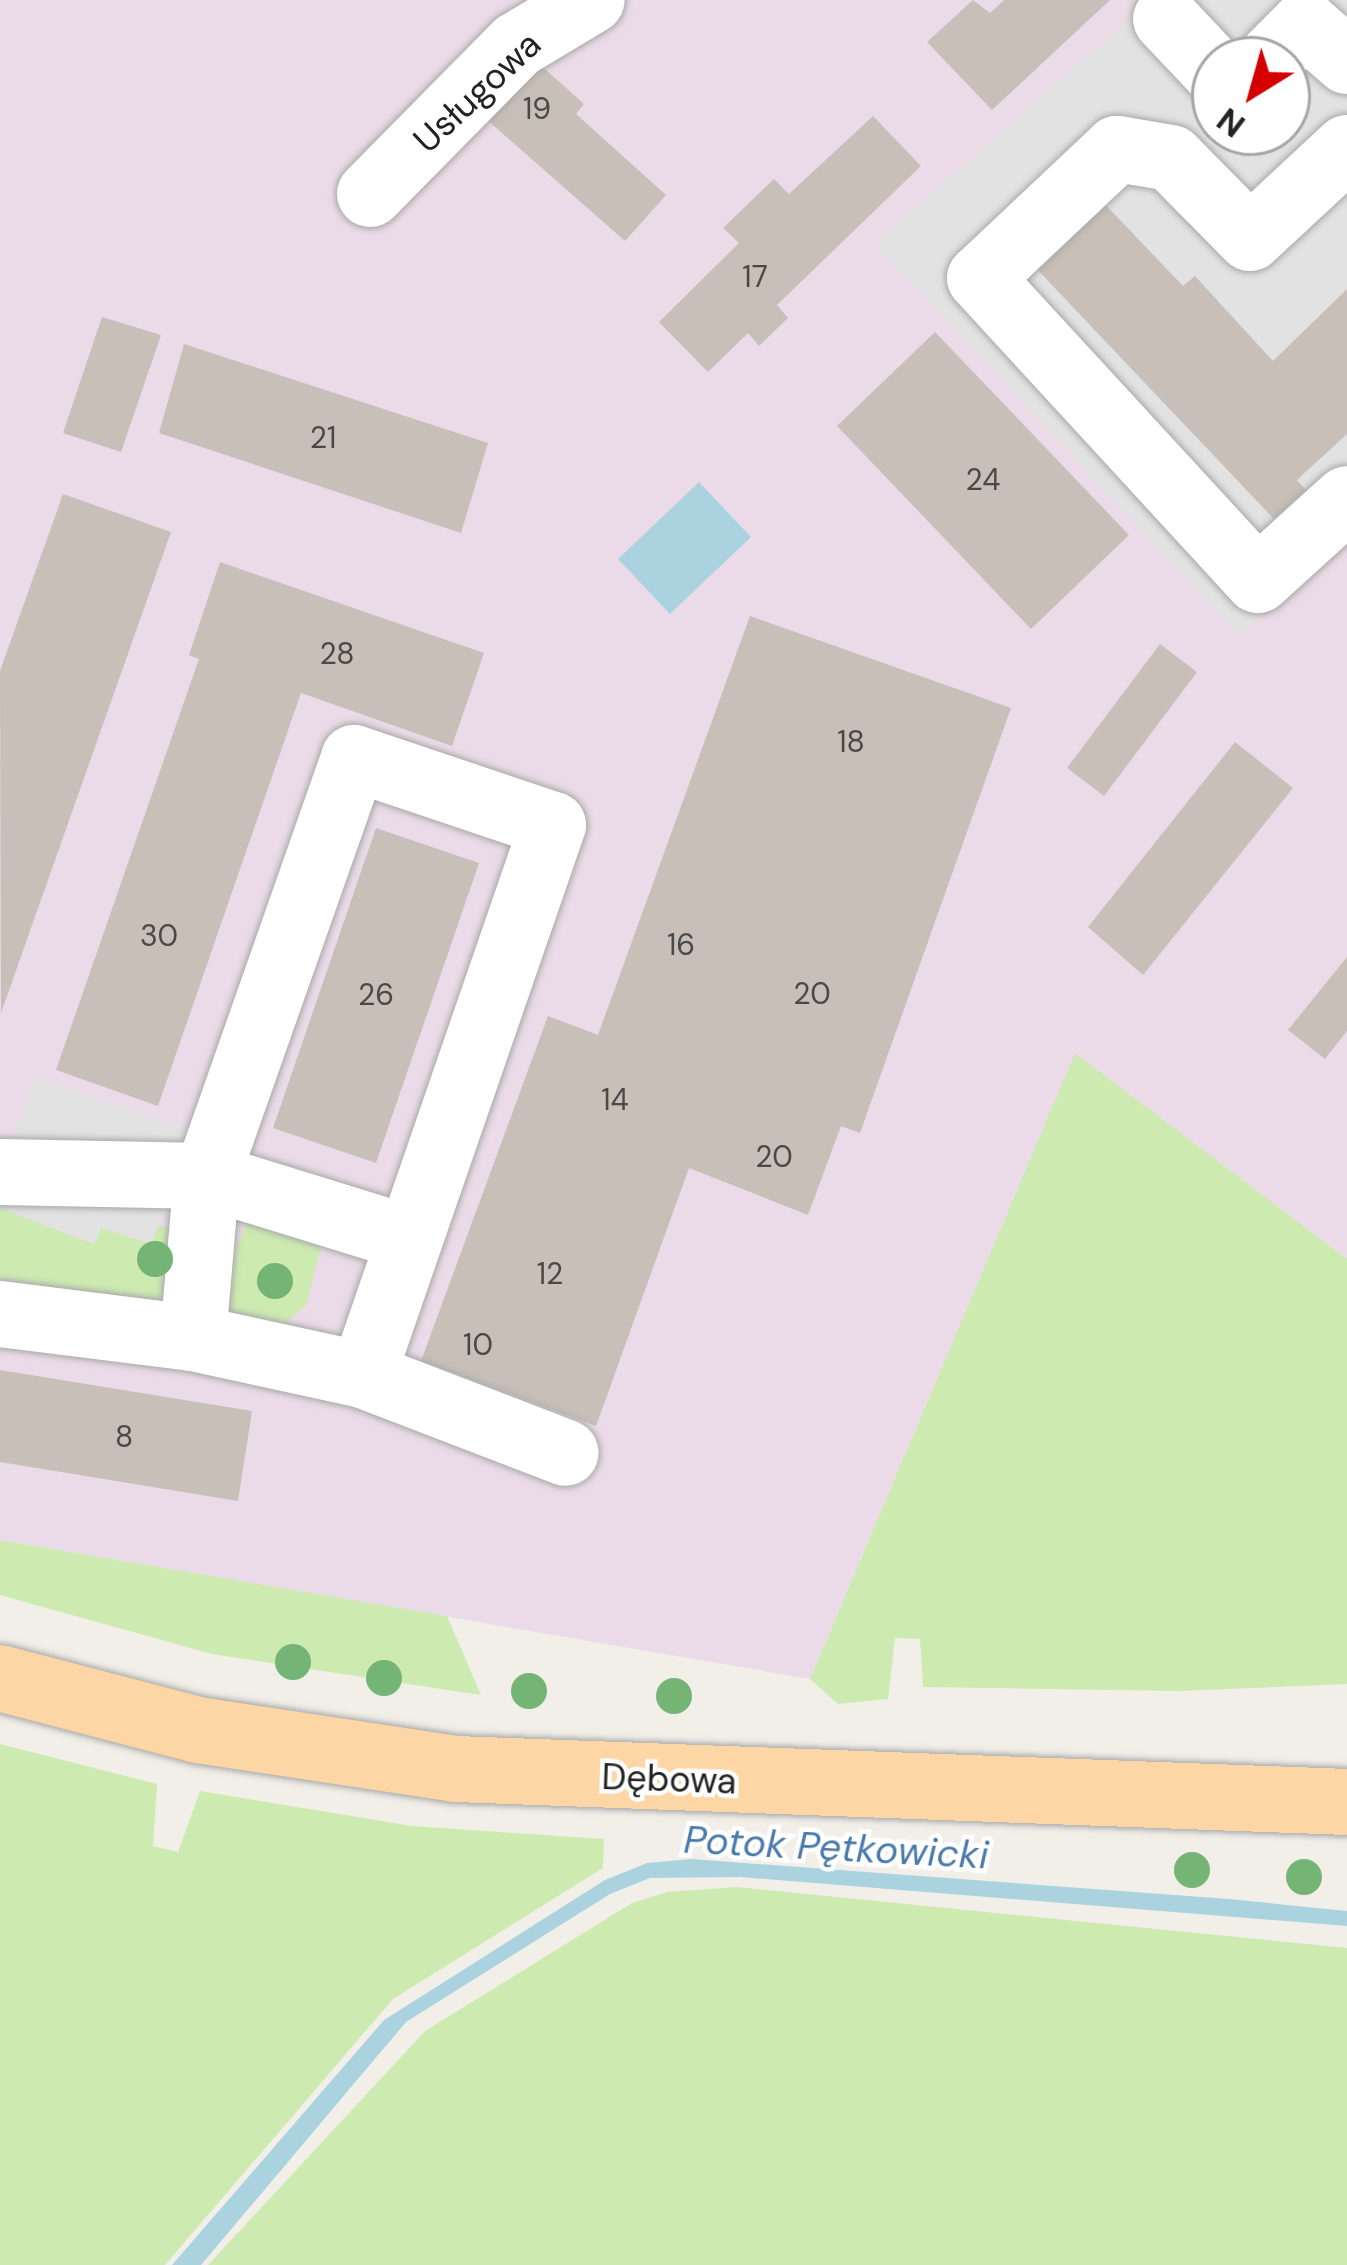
<!DOCTYPE html>
<html>
<head>
<meta charset="utf-8">
<style>
  body { margin:0 }
  #map { position:relative; width:1347px; height:2265px; overflow:hidden; background:#f2efe9; font-family:"DM Sans",sans-serif }
  div>[style] { position:absolute }
  .industrial>* { inset:0; background:#ebdbe8 }
  .grass>* { inset:0; background:#cdebb0 }
  .parking>* { inset:0; background:#e2e2e2 }
  .water>* { inset:0; background:#aad3df }
  .building>* { inset:0; background:#c7bfb8 }
  .roads { filter:drop-shadow(0 0 3px #a9a9a9) drop-shadow(0 0 3px #a9a9a9) }
  .minor>* { height:66px; margin:-33px; padding:0 33px; transform-origin:33px; border-radius:33px; background:#fff }
  .major>* { height:66px; margin:-33px; padding:0 33px; transform-origin:33px; border-radius:33px; background:#fcd6a4 }
  .trees>* { width:36px; height:36px; margin:-18px; border-radius:50%; background:#74b475 }
  span { translate:-50% -50%; white-space:nowrap; text-align:center; line-height:1.15; -webkit-text-stroke:9px #fff; paint-order:stroke }
  .number-label { font-size:30px; color:#4b4948 }
  .number-label span { -webkit-text-stroke-width:0 }
  .street-label { font-size:36px; color:#222 }
  .water-label { font-size:39px; color:#4a7aab; font-style:italic }
  .north { position:absolute; left:1191px; top:36px; width:120px; height:120px; box-sizing:border-box; background:#fff; border:3px solid #a7a7a7; border-radius:50%; rotate:217deg; font-size:33px; font-weight:700; line-height:48px; text-align:center; color:#222 }
  .north::after { content:''; display:block; margin:auto; width:42px; height:54px; background:#d40000; clip-path:polygon(50% 0,100% 100%,50% 72%,0 100%) }
</style>
</head>
<body>
<div id="map">
  <div class="industrial">
    <div style="clip-path:polygon(evenodd,0 0,1347px 0,1347px 1259px,1075px 1054px,810px 1679px,0 1540px,0 0,1215px 60px,1287px 60px,1287px 132px,1215px 132px,1215px 60px)"></div>
  </div>
  <div class="grass">
    <div style="clip-path:polygon(1075px 1053px,1347px 1259px,1347px 1684px,1179px 1691px,923px 1687px,920px 1639px,895px 1638px,888px 1699px,838px 1704px,810px 1679px)"></div>
    <div style="clip-path:polygon(0 1208px,94px 1244px,101px 1228px,151px 1243px,158px 1225px,170px 1228px,164px 1292px,152px 1303px,0 1279px)"></div>
    <div style="clip-path:polygon(250px 1215px,322px 1243px,306px 1306px,281px 1326px,231px 1313px,229px 1267px)"></div>
    <div style="clip-path:polygon(0 1540px,447px 1616px,481px 1695px,212px 1654px,0 1595px)"></div>
    <div style="clip-path:polygon(0 1744px,157px 1784px,153px 1846px,178px 1852px,200px 1791px,412px 1826px,604px 1839px,603px 1868px,393px 1999px,165px 2265px,0 2265px)"></div>
    <div style="clip-path:polygon(736px 1887px,1347px 1948px,1347px 2265px,208px 2265px,425px 2031px,632px 1903px,667px 1892px)"></div>
  </div>
  <div class="parking">
    <div style="clip-path:polygon(evenodd,1151px 0,1347px 0,1347px 289px,1273px 361px,1195px 277px,1183px 286px,1099px 198px,1230px 472px,1273px 519px,1305px 490px,1297px 480px,1347px 434px,1347px 536px,1240px 637px,875px 243px,1151px 0,1215px 60px,1287px 60px,1287px 132px,1215px 132px,1215px 60px)"></div>
    <div style="clip-path:polygon(35px 1076px,191px 1131px,151px 1244px,101px 1228px,95px 1244px,0 1208px,0 1182px)"></div>
  </div>
  <div class="water">
    <div style="clip-path:polygon(699px 482px,751px 537px,670px 614px,618px 559px)"></div>
    <div style="clip-path:polygon(691px 1859px,1229px 1899px,1347px 1911px,1347px 1926px,740px 1877px,650px 1878px,610px 1894px,406px 2022px,201px 2265px,172px 2265px,384px 2020px,605px 1880px,647px 1863px)"></div>
  </div>
  <div class="building">
    <div style="clip-path:polygon(973px 0,990px 13px,1004px 0,1110px 0,992px 110px,927px 42px)"></div>
    <div style="clip-path:polygon(536px 61px,584px 104px,576px 114px,666px 195px,625px 241px,485px 118px)"></div>
    <div style="clip-path:polygon(873px 116px,921px 166px,777px 305px,788px 318px,759px 346px,748px 333px,708px 372px,659px 322px,739px 243px,723px 228px,774px 179px,789px 194px)"></div>
    <div style="clip-path:polygon(1099px 198px,1183px 286px,1195px 276px,1273px 361px,1347px 289px,1347px 434px,1297px 480px,1306px 490px,1274px 519px,1032px 264px)"></div>
    <div style="clip-path:polygon(102px 317px,161px 335px,121px 452px,63px 433px)"></div>
    <div style="clip-path:polygon(935px 332px,1129px 535px,1031px 629px,837px 426px)"></div>
    <div style="clip-path:polygon(184px 344px,488px 443px,461px 533px,159px 433px)"></div>
    <div style="clip-path:polygon(63px 494px,171px 532px,1px 1013px,0 671px)"></div>
    <div style="clip-path:polygon(220px 562px,484px 653px,452px 746px,301px 693px,158px 1106px,56px 1070px,199px 659px,189px 655px)"></div>
    <div style="clip-path:polygon(750px 616px,1011px 708px,860px 1133px,841px 1126px,808px 1215px,689px 1168px,596px 1426px,421px 1361px,548px 1016px,598px 1035px)"></div>
    <div style="clip-path:polygon(1160px 644px,1197px 672px,1104px 796px,1067px 768px)"></div>
    <div style="clip-path:polygon(1235px 742px,1293px 788px,1143px 975px,1088px 927px)"></div>
    <div style="clip-path:polygon(376px 828px,479px 863px,376px 1163px,273px 1128px)"></div>
    <div style="clip-path:polygon(1347px 957px,1347px 1031px,1325px 1059px,1288px 1030px)"></div>
    <div style="clip-path:polygon(0 1370px,252px 1411px,238px 1501px,0 1462px)"></div>
  </div>
  <div class="roads">
    <div class="minor">
      <div style="left:1166px;top:19px;width:71px;rotate:46.7deg"></div>
      <div style="left:1269px;top:60px;width:51px;rotate:-45deg"></div>
      <div style="left:1305px;top:24px;width:56px;rotate:41.4deg"></div>
      <div style="left:1347px;top:148px;width:132px;rotate:137.1deg"></div>
      <div style="left:1250px;top:238px;width:112px;rotate:-134.6deg"></div>
      <div style="left:1171px;top:158px;width:55px;rotate:-170.5deg"></div>
      <div style="left:1117px;top:149px;width:188px;rotate:136.7deg"></div>
      <div style="left:980px;top:278px;width:410px;rotate:47.4deg"></div>
      <div style="left:1258px;top:580px;width:120px;rotate:-42.3deg"></div>
      <div style="left:370px;top:194px;width:209px;rotate:-45.4deg"></div>
      <div style="left:517px;top:45px;width:87px;rotate:-31deg"></div>
      <div style="left:0;top:1172px;width:207px;rotate:1.1deg"></div>
      <div style="left:207px;top:1176px;width:209px;rotate:17.2deg"></div>
      <div style="left:0;top:1314px;width:194px;rotate:7.1deg"></div>
      <div style="left:193px;top:1338px;width:174px;rotate:12.3deg"></div>
      <div style="left:363px;top:1375px;width:217px;rotate:21deg"></div>
      <div style="left:193px;top:1338px;width:163px;rotate:-85.1deg"></div>
      <div style="left:207px;top:1176px;width:443px;rotate:-70.6deg"></div>
      <div style="left:354px;top:758px;width:210px;rotate:18.6deg"></div>
      <div style="left:553px;top:825px;width:582px;rotate:109.06deg"></div>
    </div>
    <div class="major">
      <div style="left:0;top:1678px;width:205px;rotate:14.7deg"></div>
      <div style="left:198px;top:1730px;width:261px;rotate:8.6deg"></div>
      <div style="left:456px;top:1769px;width:892px;rotate:2.12deg"></div>
    </div>
  </div>
  <div class="trees">
    <div style="left:155px;top:1259px"></div>
    <div style="left:275px;top:1281px"></div>
    <div style="left:293px;top:1662px"></div>
    <div style="left:384px;top:1678px"></div>
    <div style="left:529px;top:1691px"></div>
    <div style="left:674px;top:1696px"></div>
    <div style="left:1192px;top:1870px"></div>
    <div style="left:1304px;top:1877px"></div>
  </div>
  <div class="number-label">
    <span style="left:537px;top:109px">19</span>
    <span style="left:755px;top:277px">17</span>
    <span style="left:323px;top:438px">21</span>
    <span style="left:983px;top:480px">24</span>
    <span style="left:337px;top:654px">28</span>
    <span style="left:851px;top:742px">18</span>
    <span style="left:159px;top:936px">30</span>
    <span style="left:681px;top:945px">16</span>
    <span style="left:812px;top:994px">20</span>
    <span style="left:376px;top:995px">26</span>
    <span style="left:615px;top:1100px">14</span>
    <span style="left:774px;top:1157px">20</span>
    <span style="left:550px;top:1274px">12</span>
    <span style="left:478px;top:1345px">10</span>
    <span style="left:124px;top:1437px">8</span>
  </div>
  <div class="street-label">
    <span style="left:477px;top:92px;rotate:-43deg">Usługowa</span>
    <span style="left:669px;top:1779px;rotate:2deg">Dębowa</span>
  </div>
  <div class="water-label">
    <span style="left:836px;top:1848px;rotate:3deg">Potok Pętkowicki</span>
  </div>
  <div class="north">N</div>
</div>
</body>
</html>
